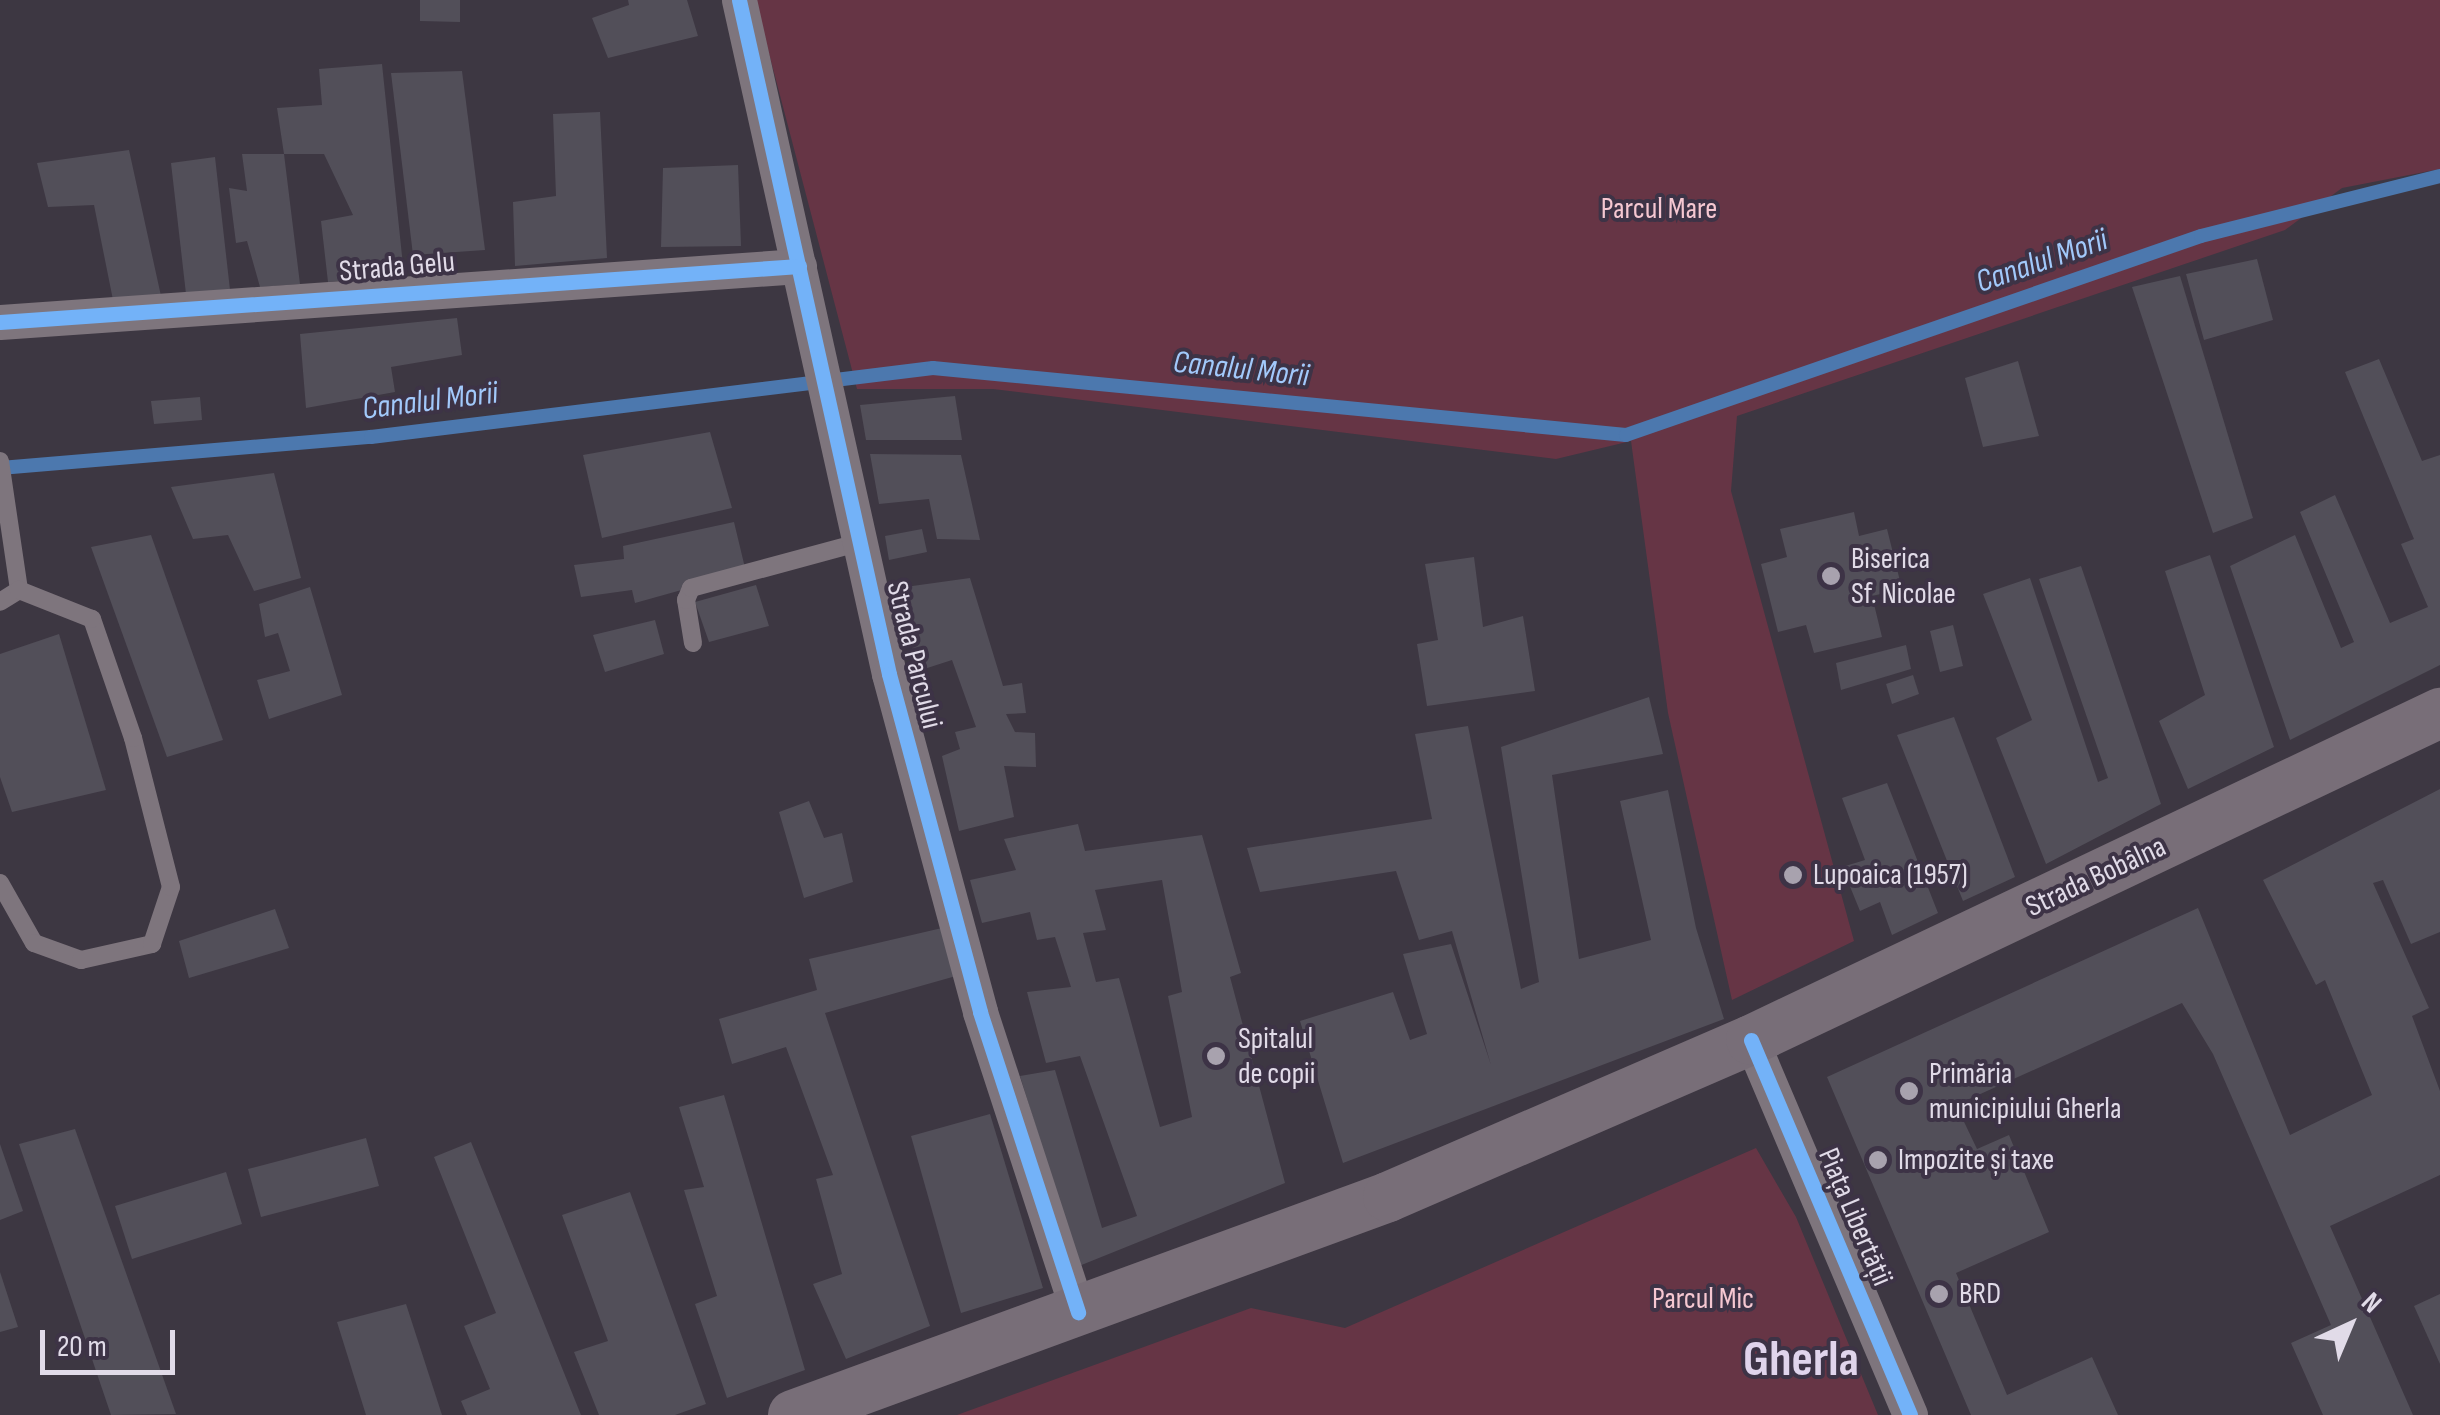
<!DOCTYPE html>
<html>
<head>
<meta charset="utf-8">
<style>
  body { margin:0 }
  #map { position:relative; width:2440px; height:1415px; overflow:hidden; background:#3d3742; font-family:"Sofia Sans Condensed",sans-serif }
  div>[style] { position:absolute }
  .green>* { inset:0; background:#663545 }
  .stream>* { height:14px; margin:-7px; padding:0 7px; transform-origin:7px; border-radius:7px; background:#4c78ae }
  .building>* { inset:0; background:#524f59 }
  .lane>* { height:18px; margin:-9px; padding:0 9px; transform-origin:9px; border-radius:9px; background:#7e757d }
  .street>* { height:35px; margin:-17.5px; padding:0 17.5px; transform-origin:17.5px; border-radius:17.5px; background:#7e757d }
  .secondary>* { height:50px; margin:-25px; padding:0 25px; transform-origin:25px; border-radius:25px; background:#786e78 }
  .cycleway>* { height:15px; margin:-7.5px; padding:0 7.5px; transform-origin:7.5px; border-radius:7.5px; background:#73b2f8 }
  .dots>* { width:28px; height:28px; translate:-50% -50%; box-sizing:border-box; border:5px solid #3d3346; border-radius:50% }
  span { translate:-50% -50%; white-space:nowrap; text-align:center; line-height:1.15; -webkit-text-stroke:8px #3d3346; paint-order:stroke }
  .park-label { font-size:30px; color:#f5c7d1 }
  .street-label { font-size:30px; color:#e1dbe8 }
  .poi-label { font-size:30px; color:#e1dbe8 }
  .left { translate:0 -50%; text-align:left }
  .water-label { font-size:32px; color:#a2c9fb; font-style:italic }
  .town-label { font-size:50px; color:#e0d4ec; font-weight:700 }
  .north { position:absolute; left:2300px; top:1275px; width:100px; height:100px; -webkit-text-stroke:8px #3d3346; paint-order:stroke; rotate:44deg; font-size:28px; font-weight:700; line-height:40px; text-align:center; color:#e1dbe8 }
  .north::after { content:''; display:block; margin:auto; width:35px; height:45px; background:#e1dbe8; clip-path:polygon(50% 0,100% 100%,50% 72%,0 100%) }
  .scale { position:absolute; left:40px; top:1330px; width:135px; height:45px; box-sizing:border-box; border:5px solid #e1dbe8; border-top:0; padding-left:12px; font-size:30px; line-height:35px; white-space:nowrap; color:#e1dbe8; -webkit-text-stroke:8px #3d3346; paint-order:stroke }
</style>
</head>
<body>
<div id="map">
  <div class="green">
    <div style="clip-path:polygon(755px 0,2440px 0,2440px 169px,2342px 188px,2285px 230px,1737px 416px,1731px 491px,1854px 941px,1732px 1000px,1668px 713px,1631px 441px,1556px 459px,993px 389px,857px 389px)"></div>
    <div style="clip-path:polygon(1756px 1148px,1796px 1217px,1878px 1415px,957px 1415px,1251px 1308px,1345px 1328px)"></div>
  </div>
  <div class="stream">
    <div style="left:0;top:468px;width:372px;rotate:-4.8deg"></div>
    <div style="left:371px;top:437px;width:566px;rotate:-7deg"></div>
    <div style="left:933px;top:368px;width:696px;rotate:5.52deg"></div>
    <div style="left:1626px;top:435px;width:608px;rotate:-19.09deg"></div>
    <div style="left:2201px;top:236px;width:246px;rotate:-14.1deg"></div>
  </div>
  <div class="building">
    <div style="clip-path:polygon(420px 0,460px 0,460px 22px,420px 21px)"></div>
    <div style="clip-path:polygon(628px 0,687px 0,698px 36px,608px 58px,592px 18px,629px 5px)"></div>
    <div style="clip-path:polygon(382px 64px,404px 275px,328px 282px,321px 221px,353px 215px,324px 154px,284px 154px,277px 108px,322px 105px,319px 69px)"></div>
    <div style="clip-path:polygon(462px 71px,485px 250px,413px 255px,391px 73px)"></div>
    <div style="clip-path:polygon(600px 112px,607px 258px,515px 266px,513px 202px,556px 196px,553px 114px)"></div>
    <div style="clip-path:polygon(129px 150px,161px 296px,113px 300px,94px 205px,48px 207px,37px 163px)"></div>
    <div style="clip-path:polygon(242px 154px,284px 154px,300px 284px,260px 287px,247px 241px,236px 243px,229px 188px,247px 191px)"></div>
    <div style="clip-path:polygon(215px 157px,230px 290px,186px 294px,171px 163px)"></div>
    <div style="clip-path:polygon(738px 165px,741px 246px,661px 247px,663px 168px)"></div>
    <div style="clip-path:polygon(2257px 259px,2273px 320px,2204px 340px,2186px 274px)"></div>
    <div style="clip-path:polygon(2180px 276px,2253px 518px,2213px 533px,2132px 287px)"></div>
    <div style="clip-path:polygon(457px 318px,462px 355px,391px 367px,395px 392px,306px 408px,300px 334px)"></div>
    <div style="clip-path:polygon(2379px 359px,2422px 461px,2440px 455px,2440px 665px,2290px 740px,2230px 566px,2295px 535px,2341px 648px,2354px 642px,2300px 512px,2335px 495px,2390px 623px,2428px 607px,2401px 544px,2414px 539px,2345px 372px)"></div>
    <div style="clip-path:polygon(2018px 361px,2039px 436px,1983px 447px,1965px 378px)"></div>
    <div style="clip-path:polygon(955px 396px,962px 440px,866px 440px,860px 405px)"></div>
    <div style="clip-path:polygon(200px 397px,202px 420px,154px 424px,151px 401px)"></div>
    <div style="clip-path:polygon(710px 432px,732px 508px,602px 538px,583px 455px)"></div>
    <div style="clip-path:polygon(870px 454px,961px 455px,980px 540px,937px 539px,929px 499px,879px 504px)"></div>
    <div style="clip-path:polygon(274px 473px,301px 578px,254px 591px,228px 535px,193px 539px,171px 487px)"></div>
    <div style="clip-path:polygon(1854px 512px,1859px 536px,1887px 529px,1902px 589px,1872px 596px,1882px 637px,1814px 653px,1806px 625px,1778px 632px,1761px 564px,1787px 557px,1780px 529px)"></div>
    <div style="clip-path:polygon(734px 522px,746px 572px,635px 603px,632px 590px,581px 597px,574px 565px,624px 559px,623px 546px)"></div>
    <div style="clip-path:polygon(922px 529px,927px 552px,889px 560px,885px 536px)"></div>
    <div style="clip-path:polygon(151px 535px,223px 740px,167px 757px,91px 547px)"></div>
    <div style="clip-path:polygon(2210px 555px,2274px 747px,2188px 789px,2159px 721px,2205px 695px,2165px 571px)"></div>
    <div style="clip-path:polygon(1474px 557px,1483px 627px,1523px 616px,1535px 691px,1427px 706px,1417px 644px,1438px 640px,1425px 564px)"></div>
    <div style="clip-path:polygon(2081px 566px,2161px 804px,2046px 864px,1996px 738px,2032px 720px,1983px 594px,2030px 578px,2098px 782px,2108px 778px,2039px 579px)"></div>
    <div style="clip-path:polygon(970px 578px,1003px 686px,1022px 683px,1026px 713px,1006px 714px,1015px 732px,1035px 733px,1036px 767px,1004px 766px,1014px 817px,959px 831px,942px 756px,960px 749px,955px 732px,976px 727px,952px 660px,918px 671px,898px 588px)"></div>
    <div style="clip-path:polygon(756px 585px,769px 626px,709px 642px,695px 602px)"></div>
    <div style="clip-path:polygon(310px 587px,342px 695px,269px 719px,257px 680px,290px 671px,278px 633px,265px 637px,259px 604px)"></div>
    <div style="clip-path:polygon(655px 620px,664px 654px,605px 672px,593px 635px)"></div>
    <div style="clip-path:polygon(1953px 625px,1963px 666px,1940px 672px,1930px 631px)"></div>
    <div style="clip-path:polygon(59px 634px,106px 790px,12px 812px,0 777px,0 654px)"></div>
    <div style="clip-path:polygon(1906px 645px,1911px 669px,1841px 690px,1836px 663px)"></div>
    <div style="clip-path:polygon(1913px 675px,1919px 694px,1892px 704px,1886px 684px)"></div>
    <div style="clip-path:polygon(1649px 697px,1663px 754px,1552px 775px,1579px 959px,1651px 940px,1620px 801px,1668px 790px,1696px 928px,1724px 1019px,1343px 1163px,1300px 1021px,1393px 992px,1410px 1040px,1427px 1034px,1403px 954px,1451px 944px,1491px 1065px,1452px 931px,1419px 940px,1396px 871px,1260px 892px,1247px 848px,1432px 819px,1415px 734px,1468px 726px,1521px 989px,1539px 982px,1501px 747px)"></div>
    <div style="clip-path:polygon(1954px 717px,2015px 877px,1963px 901px,1897px 735px)"></div>
    <div style="clip-path:polygon(1887px 783px,1938px 913px,1892px 935px,1880px 902px,1860px 911px,1842px 867px,1865px 860px,1842px 798px)"></div>
    <div style="clip-path:polygon(2440px 789px,2440px 932px,2411px 944px,2383px 880px,2373px 883px,2429px 1008px,2412px 1016px,2440px 1091px,2440px 1175px,2330px 1226px,2413px 1415px,2323px 1415px,2291px 1343px,2331px 1325px,2213px 1054px,2182px 1003px,1956px 1105px,1977px 1149px,2009px 1135px,2049px 1232px,1956px 1273px,2007px 1395px,2092px 1357px,2118px 1415px,1971px 1415px,1827px 1077px,2198px 908px,2290px 1135px,2372px 1095px,2325px 980px,2316px 985px,2263px 880px)"></div>
    <div style="clip-path:polygon(809px 801px,824px 838px,842px 833px,853px 882px,804px 898px,779px 812px)"></div>
    <div style="clip-path:polygon(evenodd,1078px 824px,1085px 851px,1202px 835px,1241px 973px,1230px 977px,1285px 1183px,1079px 1266px,1020px 1076px,1055px 1070px,1102px 1228px,1137px 1216px,1080px 1056px,1046px 1063px,1027px 992px,1071px 987px,1055px 937px,1037px 940px,1030px 912px,982px 923px,970px 880px,1016px 870px,1004px 839px,1078px 824px,1162px 880px,1182px 992px,1168px 996px,1192px 1117px,1160px 1127px,1119px 978px,1096px 982px,1083px 933px,1106px 930px,1095px 890px,1162px 880px)"></div>
    <div style="clip-path:polygon(275px 909px,289px 948px,189px 978px,179px 941px)"></div>
    <div style="clip-path:polygon(942px 928px,956px 976px,825px 1013px,930px 1326px,846px 1359px,813px 1284px,842px 1274px,816px 1179px,833px 1175px,786px 1047px,732px 1064px,719px 1019px,817px 990px,809px 959px)"></div>
    <div style="clip-path:polygon(724px 1095px,805px 1370px,727px 1398px,695px 1304px,717px 1296px,684px 1190px,704px 1187px,679px 1107px)"></div>
    <div style="clip-path:polygon(990px 1114px,1043px 1288px,961px 1313px,911px 1136px)"></div>
    <div style="clip-path:polygon(75px 1129px,176px 1414px,111px 1415px,19px 1144px)"></div>
    <div style="clip-path:polygon(366px 1138px,379px 1186px,261px 1217px,248px 1169px)"></div>
    <div style="clip-path:polygon(471px 1142px,581px 1415px,467px 1415px,461px 1401px,490px 1389px,464px 1326px,496px 1313px,434px 1157px)"></div>
    <div style="clip-path:polygon(0 1144px,23px 1211px,0 1220px)"></div>
    <div style="clip-path:polygon(226px 1172px,242px 1224px,132px 1259px,115px 1206px)"></div>
    <div style="clip-path:polygon(630px 1192px,706px 1404px,675px 1415px,599px 1415px,574px 1352px,608px 1341px,562px 1215px)"></div>
    <div style="clip-path:polygon(0 1272px,18px 1327px,0 1332px)"></div>
    <div style="clip-path:polygon(2440px 1294px,2440px 1364px,2414px 1306px)"></div>
    <div style="clip-path:polygon(406px 1304px,442px 1415px,366px 1415px,337px 1322px)"></div>
  </div>
  <div class="lane">
    <div style="left:0;top:461px;width:130px;rotate:81.6deg"></div>
    <div style="left:19px;top:590px;width:22px;rotate:148deg"></div>
    <div style="left:693px;top:643px;width:44px;rotate:-99.2deg"></div>
    <div style="left:686px;top:600px;width:13px;rotate:-67deg"></div>
    <div style="left:691px;top:588px;width:173px;rotate:-15.1deg"></div>
    <div style="left:0;top:883px;width:69px;rotate:60.5deg"></div>
    <div style="left:34px;top:943px;width:50px;rotate:19.9deg"></div>
    <div style="left:81px;top:960px;width:73px;rotate:-12.7deg"></div>
    <div style="left:152px;top:944px;width:60px;rotate:-71.6deg"></div>
    <div style="left:171px;top:887px;width:154px;rotate:-104.3deg"></div>
    <div style="left:133px;top:738px;width:126px;rotate:-109deg"></div>
    <div style="left:92px;top:619px;width:79px;rotate:-158.3deg"></div>
  </div>
  <div class="street">
    <div style="left:739px;top:0;width:690px;rotate:77.45deg"></div>
    <div style="left:889px;top:674px;width:350px;rotate:74.9deg"></div>
    <div style="left:980px;top:1012px;width:316px;rotate:71.9deg"></div>
    <div style="left:0;top:322px;width:801px;rotate:-4.01deg"></div>
    <div style="left:1751px;top:1040px;width:407px;rotate:67deg"></div>
  </div>
  <div class="secondary">
    <div style="left:793px;top:1415px;width:634px;rotate:-20.12deg"></div>
    <div style="left:1388px;top:1197px;width:395px;rotate:-23.4deg"></div>
    <div style="left:1751px;top:1040px;width:763px;rotate:-25.39deg"></div>
  </div>
  <div class="cycleway">
    <div style="left:739px;top:0;width:690px;rotate:77.45deg"></div>
    <div style="left:889px;top:674px;width:350px;rotate:74.9deg"></div>
    <div style="left:980px;top:1012px;width:316px;rotate:71.9deg"></div>
    <div style="left:0;top:322px;width:801px;rotate:-4.01deg"></div>
    <div style="left:1751px;top:1040px;width:407px;rotate:67deg"></div>
  </div>
  <div class="dots">
    <div style="left:1831px;top:576px;background:#a8a2ae"></div>
    <div style="left:1793px;top:875px;background:#a8a2ae"></div>
    <div style="left:1216px;top:1056px;background:#a8a2ae"></div>
    <div style="left:1909px;top:1091px;background:#a8a2ae"></div>
    <div style="left:1878px;top:1160px;background:#a8a2ae"></div>
    <div style="left:1939px;top:1294px;background:#a8a2ae"></div>
  </div>
  <div class="park-label">
    <span style="left:1659px;top:209px">Parcul Mare</span>
    <span style="left:1703px;top:1299px">Parcul Mic</span>
  </div>
  <div class="street-label">
    <span style="left:397px;top:267px;rotate:-5deg">Strada Gelu</span>
    <span style="left:914px;top:655px;rotate:76deg">Strada Parcului</span>
    <span style="left:2096px;top:877px;rotate:-25deg">Strada Bobâlna</span>
    <span style="left:1855px;top:1217px;rotate:67deg">Piața Libertății</span>
  </div>
  <div class="poi-label">
    <span class="left" style="left:1851px;top:576px">Biserica<br>Sf. Nicolae</span>
    <span class="left" style="left:1813px;top:875px">Lupoaica (1957)</span>
    <span class="left" style="left:1238px;top:1056px">Spitalul<br>de copii</span>
    <span class="left" style="left:1929px;top:1091px">Primăria<br>municipiului Gherla</span>
    <span class="left" style="left:1898px;top:1160px">Impozite și taxe</span>
    <span class="left" style="left:1959px;top:1294px">BRD</span>
  </div>
  <div class="water-label">
    <span style="left:2042px;top:262px;rotate:-19deg">Canalul Morii</span>
    <span style="left:1241px;top:370px;rotate:6deg">Canalul Morii</span>
    <span style="left:430px;top:402px;rotate:-7deg">Canalul Morii</span>
  </div>
  <div class="town-label">
    <span style="left:1801px;top:1361px">Gherla</span>
  </div>
  <div class="north">N</div>
  <div class="scale">20 m</div>
</div>
</body>
</html>
